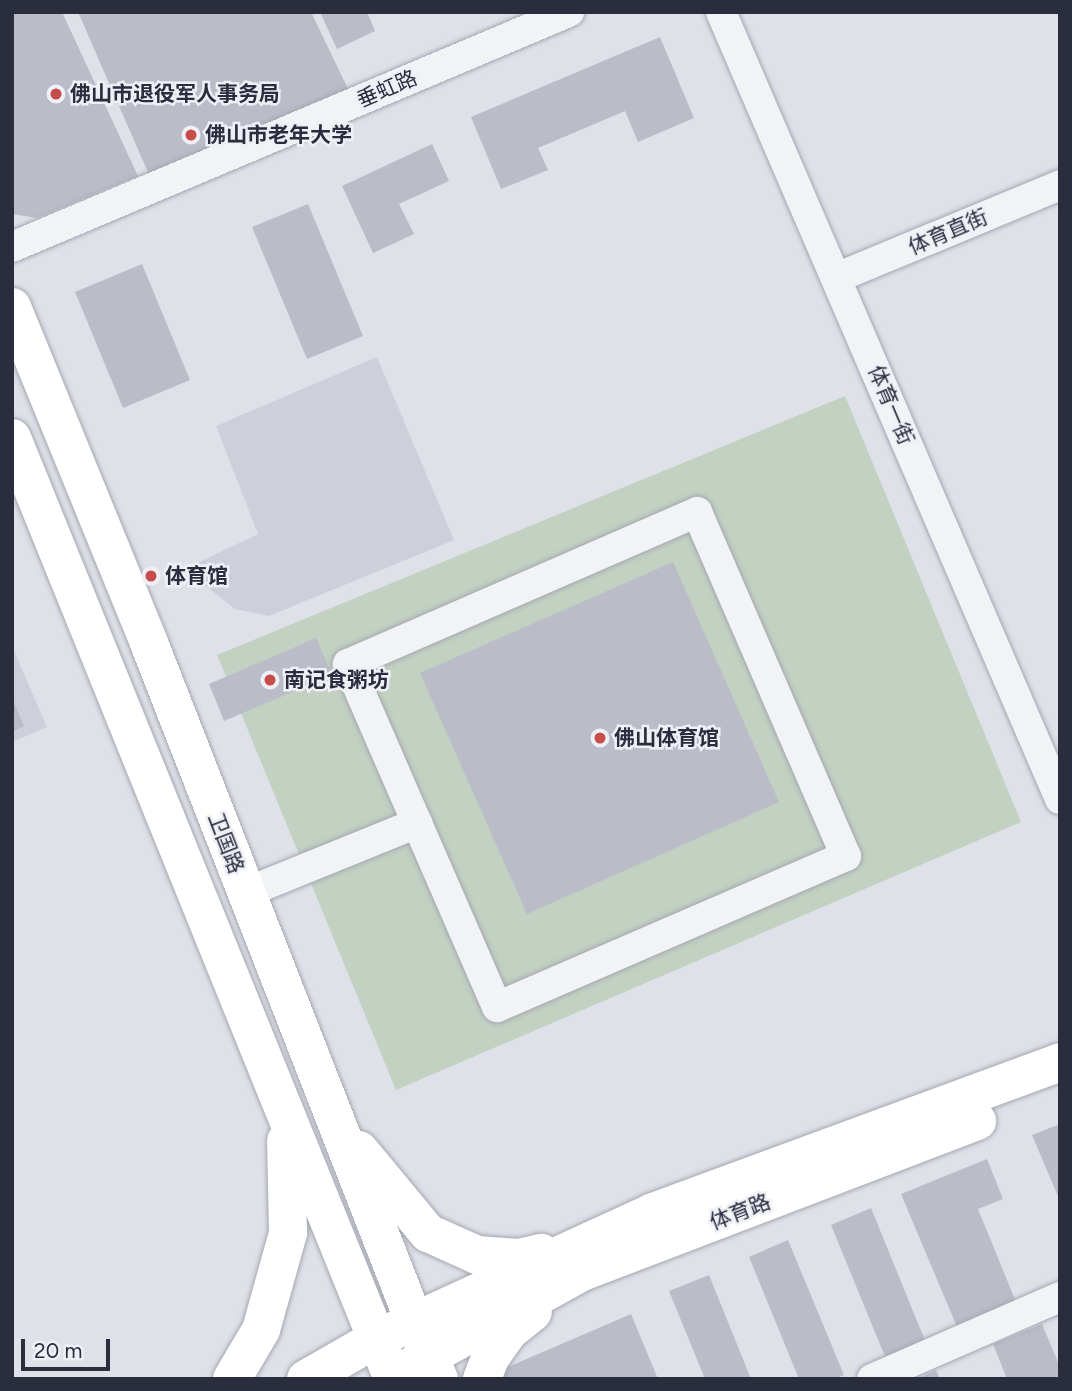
<!DOCTYPE html>
<html>
<head>
<meta charset="utf-8">
<style>
  body { margin:0 }
  #map { position:relative; width:1072px; height:1391px; overflow:hidden; background:#dfe1e8; font-family:Figtree,"Noto Sans SC",sans-serif }
  div>[style] { position:absolute }
  .built>* { inset:0; background:#cdd0da }
  .green>* { inset:0; background:#c2d1c1 }
  .building>* { inset:0; background:#babcc7 }
  .roads { filter:drop-shadow(0 0 2px #a5a7b2) drop-shadow(0 0 2px #a5a7b2) }
  .minor>* { height:30px; margin:-15px; padding:0 15px; transform-origin:15px; border-radius:15px; background:#f2f3f6 }
  .major>* { height:38px; margin:-19px; padding:0 19px; transform-origin:19px; border-radius:19px; background:#fff }
  .dots>* { width:19px; height:19px; translate:-50% -50%; box-sizing:border-box; border:4px solid #eff0f6; border-radius:50% }
  span { translate:-50% -50%; white-space:nowrap; text-align:center; line-height:1.15; -webkit-text-stroke:5px #eff0f6; paint-order:stroke }
  .street-label { font-size:21px; color:#292d3e }
  .poi-label { font-size:21px; color:#292d3e; font-weight:700 }
  .left { translate:0 -50%; text-align:left }
  .frame { position:absolute; inset:0; border:14px solid #292d3e; pointer-events:none }
  .scale { position:absolute; left:21px; top:1339px; width:89px; height:32px; box-sizing:border-box; border:4px solid #292d3e; border-top:0; padding-left:9px; font-size:21px; line-height:24px; white-space:nowrap; color:#292d3e; -webkit-text-stroke:5px #eff0f6; paint-order:stroke }
</style>
</head>
<body>
<div id="map">
  <div class="built">
    <div style="clip-path:polygon(377px 357px,454px 540px,269px 616px,235px 609px,201px 582px,193px 565px,258px 534px,216px 426px)"></div>
    <div style="clip-path:polygon(12px 646px,47px 727px,12px 742px)"></div>
  </div>
  <div class="green">
    <div style="clip-path:polygon(845px 396px,1021px 822px,396px 1090px,217px 655px)"></div>
  </div>
  <div class="building">
    <div style="clip-path:polygon(12px 12px,62px 12px,138px 176px,37px 218px,12px 214px)"></div>
    <div style="clip-path:polygon(78px 12px,311px 12px,350px 93px,150px 177px)"></div>
    <div style="clip-path:polygon(320px 12px,367px 12px,375px 31px,337px 49px)"></div>
    <div style="clip-path:polygon(660px 37px,694px 118px,638px 142px,625px 111px,538px 148px,548px 170px,501px 189px,471px 117px)"></div>
    <div style="clip-path:polygon(432px 144px,449px 181px,399px 204px,414px 234px,373px 253px,342px 186px)"></div>
    <div style="clip-path:polygon(308px 204px,363px 336px,307px 359px,252px 227px)"></div>
    <div style="clip-path:polygon(142px 264px,190px 380px,123px 408px,75px 292px)"></div>
    <div style="clip-path:polygon(673px 562px,779px 802px,527px 914px,420px 673px)"></div>
    <div style="clip-path:polygon(316px 638px,332px 675px,224px 721px,209px 684px)"></div>
    <div style="clip-path:polygon(12px 698px,24px 726px,12px 732px)"></div>
    <div style="clip-path:polygon(1060px 1124px,1060px 1201px,1032px 1135px)"></div>
    <div style="clip-path:polygon(987px 1159px,1003px 1199px,978px 1209px,1016px 1302px,957px 1327px,901px 1194px)"></div>
    <div style="clip-path:polygon(871px 1208px,926px 1343px,886px 1359px,831px 1225px)"></div>
    <div style="clip-path:polygon(788px 1240px,844px 1375px,834px 1379px,799px 1379px,749px 1257px)"></div>
    <div style="clip-path:polygon(709px 1275px,751px 1379px,705px 1379px,669px 1291px)"></div>
    <div style="clip-path:polygon(631px 1314px,658px 1379px,503px 1379px,499px 1371px)"></div>
    <div style="clip-path:polygon(1042px 1324px,1060px 1367px,1060px 1379px,1007px 1379px,993px 1344px)"></div>
    <div style="clip-path:polygon(936px 1370px,940px 1379px,917px 1379px)"></div>
  </div>
  <div class="roads">
    <div class="minor">
      <div style="left:721px;top:12px;width:857px;rotate:66.7deg"></div>
      <div style="left:12px;top:247px;width:605px;rotate:-22.88deg"></div>
      <div style="left:836px;top:278px;width:243px;rotate:-22.5deg"></div>
      <div style="left:697px;top:512px;width:375px;rotate:66.6deg"></div>
      <div style="left:846px;top:856px;width:380px;rotate:156.6deg"></div>
      <div style="left:497px;top:1007px;width:374px;rotate:-113.5deg"></div>
      <div style="left:348px;top:664px;width:381px;rotate:-23.5deg"></div>
      <div style="left:245px;top:893px;width:186px;rotate:-22.1deg"></div>
      <div style="left:872px;top:1379px;width:205px;rotate:-23.6deg"></div>
    </div>
    <div class="major">
      <div style="left:12px;top:307px;width:363px;rotate:67.8deg"></div>
      <div style="left:149px;top:643px;width:728px;rotate:68.65deg"></div>
      <div style="left:414px;top:1321px;width:63px;rotate:66.7deg"></div>
      <div style="left:12px;top:438px;width:1015px;rotate:67.96deg"></div>
      <div style="left:359px;top:1150px;width:108px;rotate:50.3deg"></div>
      <div style="left:428px;top:1233px;width:54px;rotate:24.2deg"></div>
      <div style="left:477px;top:1255px;width:42px;rotate:4.1deg"></div>
      <div style="left:519px;top:1258px;width:23px;rotate:-13deg"></div>
      <div style="left:408px;top:1368px;width:199px;rotate:-28.9deg"></div>
      <div style="left:582px;top:1272px;width:423px;rotate:-20.9deg"></div>
      <div style="left:232px;top:1379px;width:57px;rotate:-59.4deg"></div>
      <div style="left:261px;top:1330px;width:101px;rotate:-74.4deg"></div>
      <div style="left:288px;top:1233px;width:92px;rotate:-91.2deg"></div>
      <div style="left:306px;top:1379px;width:81px;rotate:-29.7deg"></div>
      <div style="left:376px;top:1339px;width:305px;rotate:-24.6deg"></div>
      <div style="left:653px;top:1212px;width:434px;rotate:-20.2deg"></div>
      <div style="left:482px;top:1379px;width:22px;rotate:-69deg"></div>
      <div style="left:490px;top:1358px;width:32px;rotate:-55deg"></div>
      <div style="left:508px;top:1332px;width:32px;rotate:-39deg"></div>
    </div>
  </div>
  <div class="dots">
    <div style="left:56px;top:94px;background:#c84c49"></div>
    <div style="left:191px;top:135px;background:#c84c49"></div>
    <div style="left:151px;top:576px;background:#c84c49"></div>
    <div style="left:270px;top:680px;background:#c84c49"></div>
    <div style="left:600px;top:738px;background:#c84c49"></div>
  </div>
  <div class="street-label">
    <span style="left:387px;top:89px;rotate:-23deg">垂虹路</span>
    <span style="left:948px;top:232px;rotate:-23deg">体育直街</span>
    <span style="left:891px;top:405px;rotate:67deg">体育一街</span>
    <span style="left:226px;top:843px;rotate:69deg">卫国路</span>
    <span style="left:740px;top:1212px;rotate:-21deg">体育路</span>
  </div>
  <div class="poi-label">
    <span class="left" style="left:70px;top:94px">佛山市退役军人事务局</span>
    <span class="left" style="left:205px;top:135px">佛山市老年大学</span>
    <span class="left" style="left:165px;top:576px">体育馆</span>
    <span class="left" style="left:284px;top:680px">南记食粥坊</span>
    <span class="left" style="left:614px;top:738px">佛山体育馆</span>
  </div>
  <div class="frame"></div>
  <div class="scale">20 m</div>
</div>
</body>
</html>
